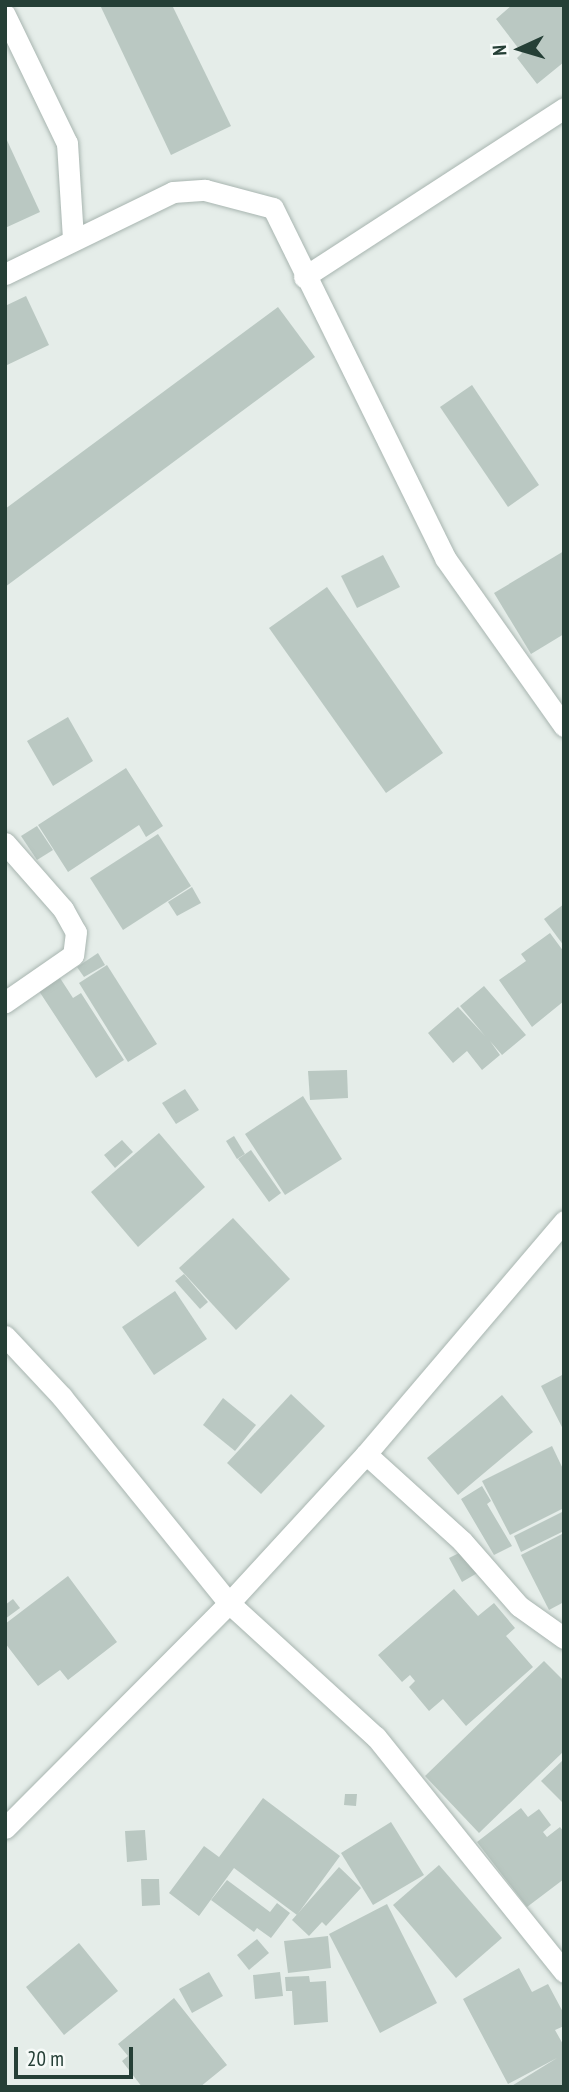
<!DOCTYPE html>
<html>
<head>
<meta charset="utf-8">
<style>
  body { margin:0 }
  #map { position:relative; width:569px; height:2092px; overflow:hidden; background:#e5ede9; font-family:"PT Sans Narrow",sans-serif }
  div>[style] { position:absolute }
  .building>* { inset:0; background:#bac8c2 }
  .roads { filter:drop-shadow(0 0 2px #a8b5b0) drop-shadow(0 0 2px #a8b5b0) }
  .minor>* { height:21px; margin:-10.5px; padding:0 10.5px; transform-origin:10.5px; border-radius:10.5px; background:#fff }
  span { translate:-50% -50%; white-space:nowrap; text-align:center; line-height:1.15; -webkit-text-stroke:5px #f6faf8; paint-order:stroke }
  .frame { position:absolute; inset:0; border:7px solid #253f36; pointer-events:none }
  .north { position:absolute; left:485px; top:14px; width:70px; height:70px; -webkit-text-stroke:5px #f6faf8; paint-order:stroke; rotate:266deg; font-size:19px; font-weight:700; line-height:28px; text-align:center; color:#253f36 }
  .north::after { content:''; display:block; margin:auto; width:24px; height:32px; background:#253f36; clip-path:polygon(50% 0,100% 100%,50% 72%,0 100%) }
  .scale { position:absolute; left:14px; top:2047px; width:119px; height:32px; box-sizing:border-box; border:4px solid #253f36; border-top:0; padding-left:9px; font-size:21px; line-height:24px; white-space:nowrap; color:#253f36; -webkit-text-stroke:5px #f6faf8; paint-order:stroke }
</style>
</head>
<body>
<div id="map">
  <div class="building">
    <div style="clip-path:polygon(100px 5px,172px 5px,231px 126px,171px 155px)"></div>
    <div style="clip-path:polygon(512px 5px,564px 5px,564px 62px,537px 84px,517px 58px,522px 53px,496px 19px)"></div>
    <div style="clip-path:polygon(5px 136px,40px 212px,5px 228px)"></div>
    <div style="clip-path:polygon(26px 296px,49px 345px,5px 366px,5px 306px)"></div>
    <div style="clip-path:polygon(278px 307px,315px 357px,5px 587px,5px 509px)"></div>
    <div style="clip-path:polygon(472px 385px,539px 485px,508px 507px,440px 407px)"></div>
    <div style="clip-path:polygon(564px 551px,564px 634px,531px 654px,494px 593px)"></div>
    <div style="clip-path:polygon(383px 555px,400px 587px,357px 608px,341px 576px)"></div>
    <div style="clip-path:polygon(327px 587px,443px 753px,386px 793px,269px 628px)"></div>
    <div style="clip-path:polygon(68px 717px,93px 761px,53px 786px,27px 741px)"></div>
    <div style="clip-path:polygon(126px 768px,163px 826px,146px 837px,139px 825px,68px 872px,38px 825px)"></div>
    <div style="clip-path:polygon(37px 826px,53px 850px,37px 860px,21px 836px)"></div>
    <div style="clip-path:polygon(158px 834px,191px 886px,123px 930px,90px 878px)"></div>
    <div style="clip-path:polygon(192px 887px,201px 903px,177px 916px,168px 902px)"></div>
    <div style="clip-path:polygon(564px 904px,564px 946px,544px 919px)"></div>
    <div style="clip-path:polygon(550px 933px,564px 952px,564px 1001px,532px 1027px,499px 980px,526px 961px,521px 954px)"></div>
    <div style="clip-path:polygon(98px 953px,105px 965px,84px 977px,77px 967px)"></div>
    <div style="clip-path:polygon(107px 965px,157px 1044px,128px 1062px,79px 983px)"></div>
    <div style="clip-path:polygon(60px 978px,73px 998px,81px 993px,124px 1060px,96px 1078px,39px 991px)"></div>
    <div style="clip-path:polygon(484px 986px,526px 1035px,502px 1055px,490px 1041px,500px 1055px,482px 1070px,467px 1051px,453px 1063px,428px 1033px,458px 1007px,485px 1036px,460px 1006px)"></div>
    <div style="clip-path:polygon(347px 1070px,348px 1098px,310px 1100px,308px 1071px)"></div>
    <div style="clip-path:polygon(185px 1089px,199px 1110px,176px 1124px,162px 1103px)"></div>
    <div style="clip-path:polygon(303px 1096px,342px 1159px,285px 1195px,245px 1134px)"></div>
    <div style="clip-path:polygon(159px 1133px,205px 1187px,138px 1247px,91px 1192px)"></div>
    <div style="clip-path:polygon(234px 1136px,245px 1154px,237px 1159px,226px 1141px)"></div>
    <div style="clip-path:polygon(122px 1140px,133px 1152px,115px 1168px,104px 1155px)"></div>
    <div style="clip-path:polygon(251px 1150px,281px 1193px,269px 1202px,238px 1159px)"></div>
    <div style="clip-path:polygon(233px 1218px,290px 1279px,236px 1330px,179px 1268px)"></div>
    <div style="clip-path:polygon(184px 1274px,208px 1302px,200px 1309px,175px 1281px)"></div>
    <div style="clip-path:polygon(175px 1291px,207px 1339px,154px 1375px,122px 1327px)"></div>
    <div style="clip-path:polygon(564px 1374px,564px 1431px,541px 1386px)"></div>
    <div style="clip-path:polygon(291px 1394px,325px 1426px,261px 1494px,227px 1463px)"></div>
    <div style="clip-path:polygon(502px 1395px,533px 1432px,458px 1495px,427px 1458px)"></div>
    <div style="clip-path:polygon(223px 1398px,256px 1425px,235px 1451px,203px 1425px)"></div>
    <div style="clip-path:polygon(552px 1446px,564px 1471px,564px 1508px,510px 1535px,482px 1481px)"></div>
    <div style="clip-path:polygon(482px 1486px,491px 1501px,487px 1504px,512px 1546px,494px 1555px,461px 1499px)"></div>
    <div style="clip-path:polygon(564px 1511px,564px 1531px,521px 1552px,514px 1536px)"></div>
    <div style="clip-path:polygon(564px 1533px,564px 1602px,549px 1610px,521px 1555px)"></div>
    <div style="clip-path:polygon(467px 1549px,479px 1572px,462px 1582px,449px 1558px)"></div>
    <div style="clip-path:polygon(68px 1576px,117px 1642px,68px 1680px,60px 1670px,38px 1686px,5px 1643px,5px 1624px)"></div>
    <div style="clip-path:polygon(454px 1589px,478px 1616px,494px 1603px,515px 1628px,506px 1636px,533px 1667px,466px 1726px,443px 1699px,429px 1711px,409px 1687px,415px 1681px,410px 1675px,402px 1682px,378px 1655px)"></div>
    <div style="clip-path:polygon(13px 1599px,20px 1608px,5px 1619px,5px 1605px)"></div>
    <div style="clip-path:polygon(544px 1661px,564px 1681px,564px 1751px,479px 1833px,425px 1776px)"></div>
    <div style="clip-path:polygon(564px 1759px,564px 1804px,541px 1781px)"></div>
    <div style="clip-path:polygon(345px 1794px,357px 1794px,356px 1806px,344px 1805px)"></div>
    <div style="clip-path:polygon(263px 1798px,340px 1856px,297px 1915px,234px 1868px,199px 1916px,169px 1893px,204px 1846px,219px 1857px)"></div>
    <div style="clip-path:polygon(521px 1808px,528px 1817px,539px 1809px,551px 1825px,543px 1832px,547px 1837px,560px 1827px,564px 1832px,564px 1879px,527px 1907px,477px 1842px)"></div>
    <div style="clip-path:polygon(391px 1822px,424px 1875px,373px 1905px,341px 1853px)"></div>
    <div style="clip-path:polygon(145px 1830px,147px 1860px,127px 1862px,125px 1831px)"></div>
    <div style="clip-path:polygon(439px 1865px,502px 1938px,456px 1978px,393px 1905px)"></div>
    <div style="clip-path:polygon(339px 1867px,361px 1888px,326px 1926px,322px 1922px,309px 1936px,292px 1920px)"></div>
    <div style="clip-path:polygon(141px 1879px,159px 1879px,160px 1905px,142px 1906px)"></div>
    <div style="clip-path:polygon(227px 1880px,270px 1912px,277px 1903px,290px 1913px,271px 1938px,257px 1928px,254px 1932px,211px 1900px)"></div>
    <div style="clip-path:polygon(387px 1904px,437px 2003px,380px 2033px,329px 1934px)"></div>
    <div style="clip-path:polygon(328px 1936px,331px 1968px,288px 1973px,284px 1941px)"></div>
    <div style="clip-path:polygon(257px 1939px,269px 1953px,249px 1970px,237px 1955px)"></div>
    <div style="clip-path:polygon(79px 1943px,118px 1991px,64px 2035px,26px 1987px)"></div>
    <div style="clip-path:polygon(519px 1968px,532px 1992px,548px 1984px,564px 2014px,564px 2026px,555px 2030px,564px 2046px,564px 2087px,510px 2087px,557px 2058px,508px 2084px,463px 1999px)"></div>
    <div style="clip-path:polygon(209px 1972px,223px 1996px,192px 2013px,179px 1989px)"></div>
    <div style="clip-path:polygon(280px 1972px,283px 1996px,255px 1999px,253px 1975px)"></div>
    <div style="clip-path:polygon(309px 1976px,310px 1982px,326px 1981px,328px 2022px,294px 2025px,292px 1991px,286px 1991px,285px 1977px)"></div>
    <div style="clip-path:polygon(174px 1998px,227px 2065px,200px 2087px,142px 2087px,122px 2061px,128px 2056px,118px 2044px)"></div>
  </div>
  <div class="roads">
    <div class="minor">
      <div style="left:5px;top:15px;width:142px;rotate:64.2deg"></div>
      <div style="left:67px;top:143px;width:96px;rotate:86.4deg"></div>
      <div style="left:5px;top:274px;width:187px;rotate:-26deg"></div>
      <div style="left:173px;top:192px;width:32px;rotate:-4deg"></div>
      <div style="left:205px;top:190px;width:70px;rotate:14.8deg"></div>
      <div style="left:273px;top:208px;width:390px;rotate:63.8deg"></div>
      <div style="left:445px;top:558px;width:206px;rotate:54.7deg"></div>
      <div style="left:304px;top:277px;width:310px;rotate:-33deg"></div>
      <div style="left:5px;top:843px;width:88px;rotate:48.7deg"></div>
      <div style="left:63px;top:909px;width:26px;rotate:61deg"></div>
      <div style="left:76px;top:932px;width:23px;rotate:97deg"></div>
      <div style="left:73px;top:955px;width:83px;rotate:145.3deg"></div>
      <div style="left:5px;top:1336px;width:83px;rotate:46.9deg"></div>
      <div style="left:62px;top:1397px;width:265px;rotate:51deg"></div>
      <div style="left:229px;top:1603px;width:199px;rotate:42.4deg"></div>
      <div style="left:376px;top:1737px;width:301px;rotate:51.3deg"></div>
      <div style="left:366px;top:1454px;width:130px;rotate:42.2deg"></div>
      <div style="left:462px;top:1541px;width:86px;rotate:48.8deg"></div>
      <div style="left:519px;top:1606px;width:55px;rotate:35.4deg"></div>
      <div style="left:5px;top:1828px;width:317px;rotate:-45.1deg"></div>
      <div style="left:229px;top:1603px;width:202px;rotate:-47.4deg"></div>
      <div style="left:366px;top:1454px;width:306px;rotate:-49.6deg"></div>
    </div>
  </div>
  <div class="frame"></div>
  <div class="north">N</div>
  <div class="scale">20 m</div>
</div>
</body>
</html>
